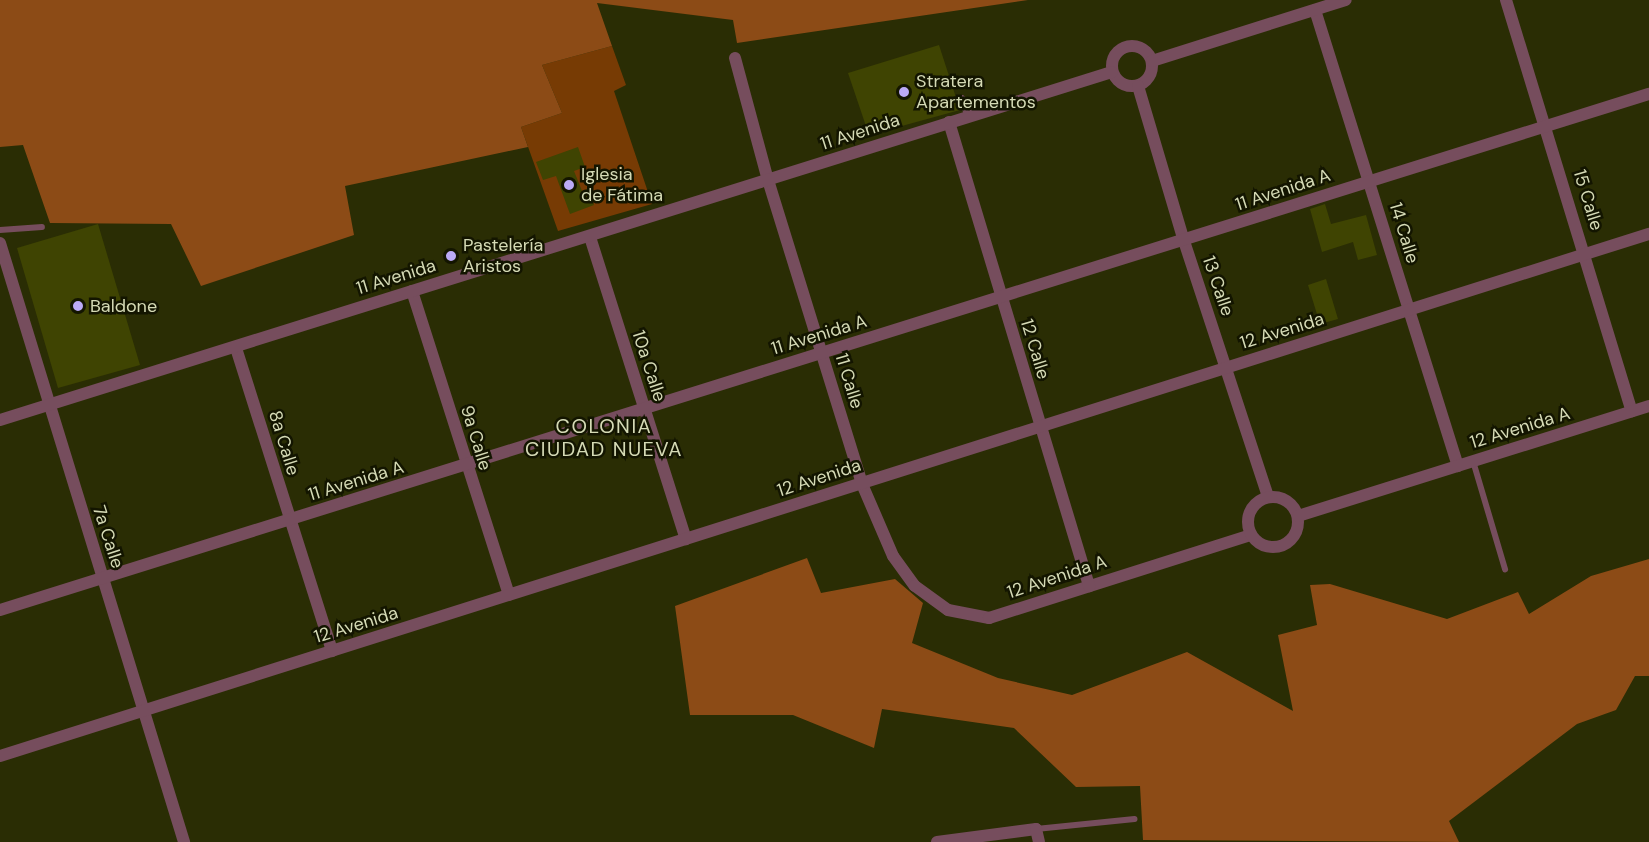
<!DOCTYPE html>
<html>
<head>
<meta charset="utf-8">
<style>
  body { margin:0 }
  #map { position:relative; width:1649px; height:842px; overflow:hidden; background:#2a2d04; font-family:"DM Sans",sans-serif }
  div>[style] { position:absolute }
  .green>* { inset:0; background:#773b04 }
  .forest>* { inset:0; background:#8c4b16 }
  .building>* { inset:0; background:#3f4402 }
  .service>* { height:6px; margin:-3px; padding:0 3px; transform-origin:3px; border-radius:3px; background:#764d5d }
  .minor>* { height:12px; margin:-6px; padding:0 6px; transform-origin:6px; border-radius:6px; background:#764d5d }
  .minor>.ring { margin:-6px; padding:0; box-sizing:content-box; background:none; border:12px solid #764d5d; border-radius:50% }
  .dots>* { width:16px; height:16px; translate:-50% -50%; box-sizing:border-box; border:3px solid #131500; border-radius:50% }
  span { translate:-50% -50%; white-space:nowrap; text-align:center; line-height:1.15; -webkit-text-stroke:5px #131500; paint-order:stroke }
  .poi-label { font-size:18px; color:#d5dab5 }
  .left { translate:0 -50%; text-align:left }
  .street-label { font-size:18px; color:#d5dab5 }
  .neighbourhood-label { font-size:20px; color:#d5dab5; letter-spacing:1.5px }
</style>
</head>
<body>
<div id="map">
  <div class="green">
    <div style="clip-path:polygon(612px 46px,626px 85px,614px 91px,652px 204px,558px 231px,521px 127px,562px 113px,542px 65px)"></div>
  </div>
  <div class="forest">
    <div style="clip-path:polygon(0 0,1028px 0,737px 43px,733px 20px,597px 3px,612px 46px,542px 65px,562px 113px,521px 127px,528px 147px,345px 186px,354px 235px,201px 286px,171px 224px,50px 223px,23px 145px,0 147px)"></div>
    <div style="clip-path:polygon(807px 558px,821px 593px,895px 579px,923px 603px,912px 643px,998px 678px,1072px 695px,1187px 652px,1293px 711px,1278px 635px,1317px 625px,1310px 585px,1330px 584px,1447px 619px,1518px 592px,1529px 614px,1591px 576px,1649px 559px,1649px 676px,1635px 676px,1616px 710px,1577px 724px,1449px 821px,1459px 842px,1143px 840px,1140px 786px,1076px 787px,1014px 728px,882px 709px,874px 748px,793px 715px,690px 715px,675px 606px)"></div>
  </div>
  <div class="building">
    <div style="clip-path:polygon(939px 45px,960px 110px,869px 135px,848px 73px)"></div>
    <div style="clip-path:polygon(578px 147px,585px 167px,574px 171px,582px 191px,588px 189px,594px 205px,570px 214px,556px 176px,543px 180px,536px 162px)"></div>
    <div style="clip-path:polygon(1325px 204px,1331px 224px,1366px 215px,1377px 255px,1358px 260px,1353px 242px,1322px 252px,1310px 209px)"></div>
    <div style="clip-path:polygon(98px 224px,140px 365px,58px 388px,17px 248px)"></div>
    <div style="clip-path:polygon(1326px 279px,1338px 319px,1320px 324px,1308px 285px)"></div>
  </div>
  <div class="service">
    <div style="left:962px;top:98px;width:19px;rotate:74deg"></div>
    <div style="left:0;top:230px;width:42px;rotate:-4.1deg"></div>
    <div style="left:1473px;top:461px;width:113px;rotate:73.5deg"></div>
    <div style="left:1036px;top:829px;width:99px;rotate:-5.8deg"></div>
  </div>
  <div class="minor">
    <div style="left:1506px;top:0;width:430px;rotate:73deg"></div>
    <div style="left:1315px;top:10px;width:478px;rotate:72.6deg"></div>
    <div class="ring" style="left:1112px;top:46px;width:28px;height:28px"></div>
    <div style="left:735px;top:58px;width:126px;rotate:74.9deg"></div>
    <div style="left:768px;top:180px;width:318px;rotate:72.8deg"></div>
    <div style="left:862px;top:484px;width:78px;rotate:66.7deg"></div>
    <div style="left:893px;top:556px;width:37px;rotate:54deg"></div>
    <div style="left:915px;top:586px;width:41px;rotate:36deg"></div>
    <div style="left:948px;top:610px;width:42px;rotate:11deg"></div>
    <div style="left:989px;top:618px;width:275px;rotate:-17.6deg"></div>
    <div style="left:1152px;top:61px;width:203px;rotate:-17.5deg"></div>
    <div style="left:1138px;top:86px;width:162px;rotate:73.5deg"></div>
    <div style="left:1184px;top:241px;width:268px;rotate:71.8deg"></div>
    <div style="left:949px;top:122px;width:485px;rotate:73.2deg"></div>
    <div style="left:590px;top:237px;width:317px;rotate:72.4deg"></div>
    <div style="left:0;top:243px;width:627px;rotate:72.92deg"></div>
    <div style="left:412px;top:291px;width:319px;rotate:72.3deg"></div>
    <div style="left:236px;top:348px;width:318px;rotate:72.4deg"></div>
    <div style="left:0;top:420px;width:1165px;rotate:-17.38deg"></div>
    <div class="ring" style="left:1248px;top:497px;width:38px;height:38px"></div>
    <div style="left:1298px;top:516px;width:368px;rotate:-17.4deg"></div>
    <div style="left:0;top:610px;width:1728px;rotate:-17.38deg"></div>
    <div style="left:0;top:756px;width:1730px;rotate:-17.57deg"></div>
    <div style="left:937px;top:842px;width:100px;rotate:-7.5deg"></div>
    <div style="left:1036px;top:829px;width:13px;rotate:77deg"></div>
  </div>
  <div class="dots">
    <div style="left:904px;top:92px;background:#bbaaf6"></div>
    <div style="left:569px;top:185px;background:#bbaaf6"></div>
    <div style="left:451px;top:256px;background:#bbaaf6"></div>
    <div style="left:78px;top:306px;background:#bbaaf6"></div>
  </div>
  <div class="poi-label">
    <span class="left" style="left:916px;top:92px">Stratera<br>Apartementos</span>
    <span class="left" style="left:581px;top:185px">Iglesia<br>de Fátima</span>
    <span class="left" style="left:463px;top:256px">Pastelería<br>Aristos</span>
    <span class="left" style="left:90px;top:306px">Baldone</span>
  </div>
  <div class="street-label">
    <span style="left:860px;top:132px;rotate:-18deg">11 Avenida</span>
    <span style="left:1283px;top:190px;rotate:-18deg">11 Avenida A</span>
    <span style="left:1588px;top:200px;rotate:73deg">15 Calle</span>
    <span style="left:1404px;top:233px;rotate:73deg">14 Calle</span>
    <span style="left:396px;top:277px;rotate:-17deg">11 Avenida</span>
    <span style="left:1218px;top:286px;rotate:71deg">13 Calle</span>
    <span style="left:1282px;top:331px;rotate:-17deg">12 Avenida</span>
    <span style="left:819px;top:335px;rotate:-17deg">11 Avenida A</span>
    <span style="left:1035px;top:349px;rotate:73deg">12 Calle</span>
    <span style="left:649px;top:366px;rotate:72deg">10a Calle</span>
    <span style="left:849px;top:381px;rotate:73deg">11 Calle</span>
    <span style="left:1520px;top:428px;rotate:-17deg">12 Avenida A</span>
    <span style="left:476px;top:438px;rotate:73deg">9a Calle</span>
    <span style="left:284px;top:443px;rotate:73deg">8a Calle</span>
    <span style="left:819px;top:478px;rotate:-18deg">12 Avenida</span>
    <span style="left:356px;top:481px;rotate:-17deg">11 Avenida A</span>
    <span style="left:108px;top:537px;rotate:72deg">7a Calle</span>
    <span style="left:1057px;top:577px;rotate:-18deg">12 Avenida A</span>
    <span style="left:356px;top:625px;rotate:-17deg">12 Avenida</span>
  </div>
  <div class="neighbourhood-label">
    <span style="left:604px;top:438px">COLONIA<br>CIUDAD NUEVA</span>
  </div>
</div>
</body>
</html>
